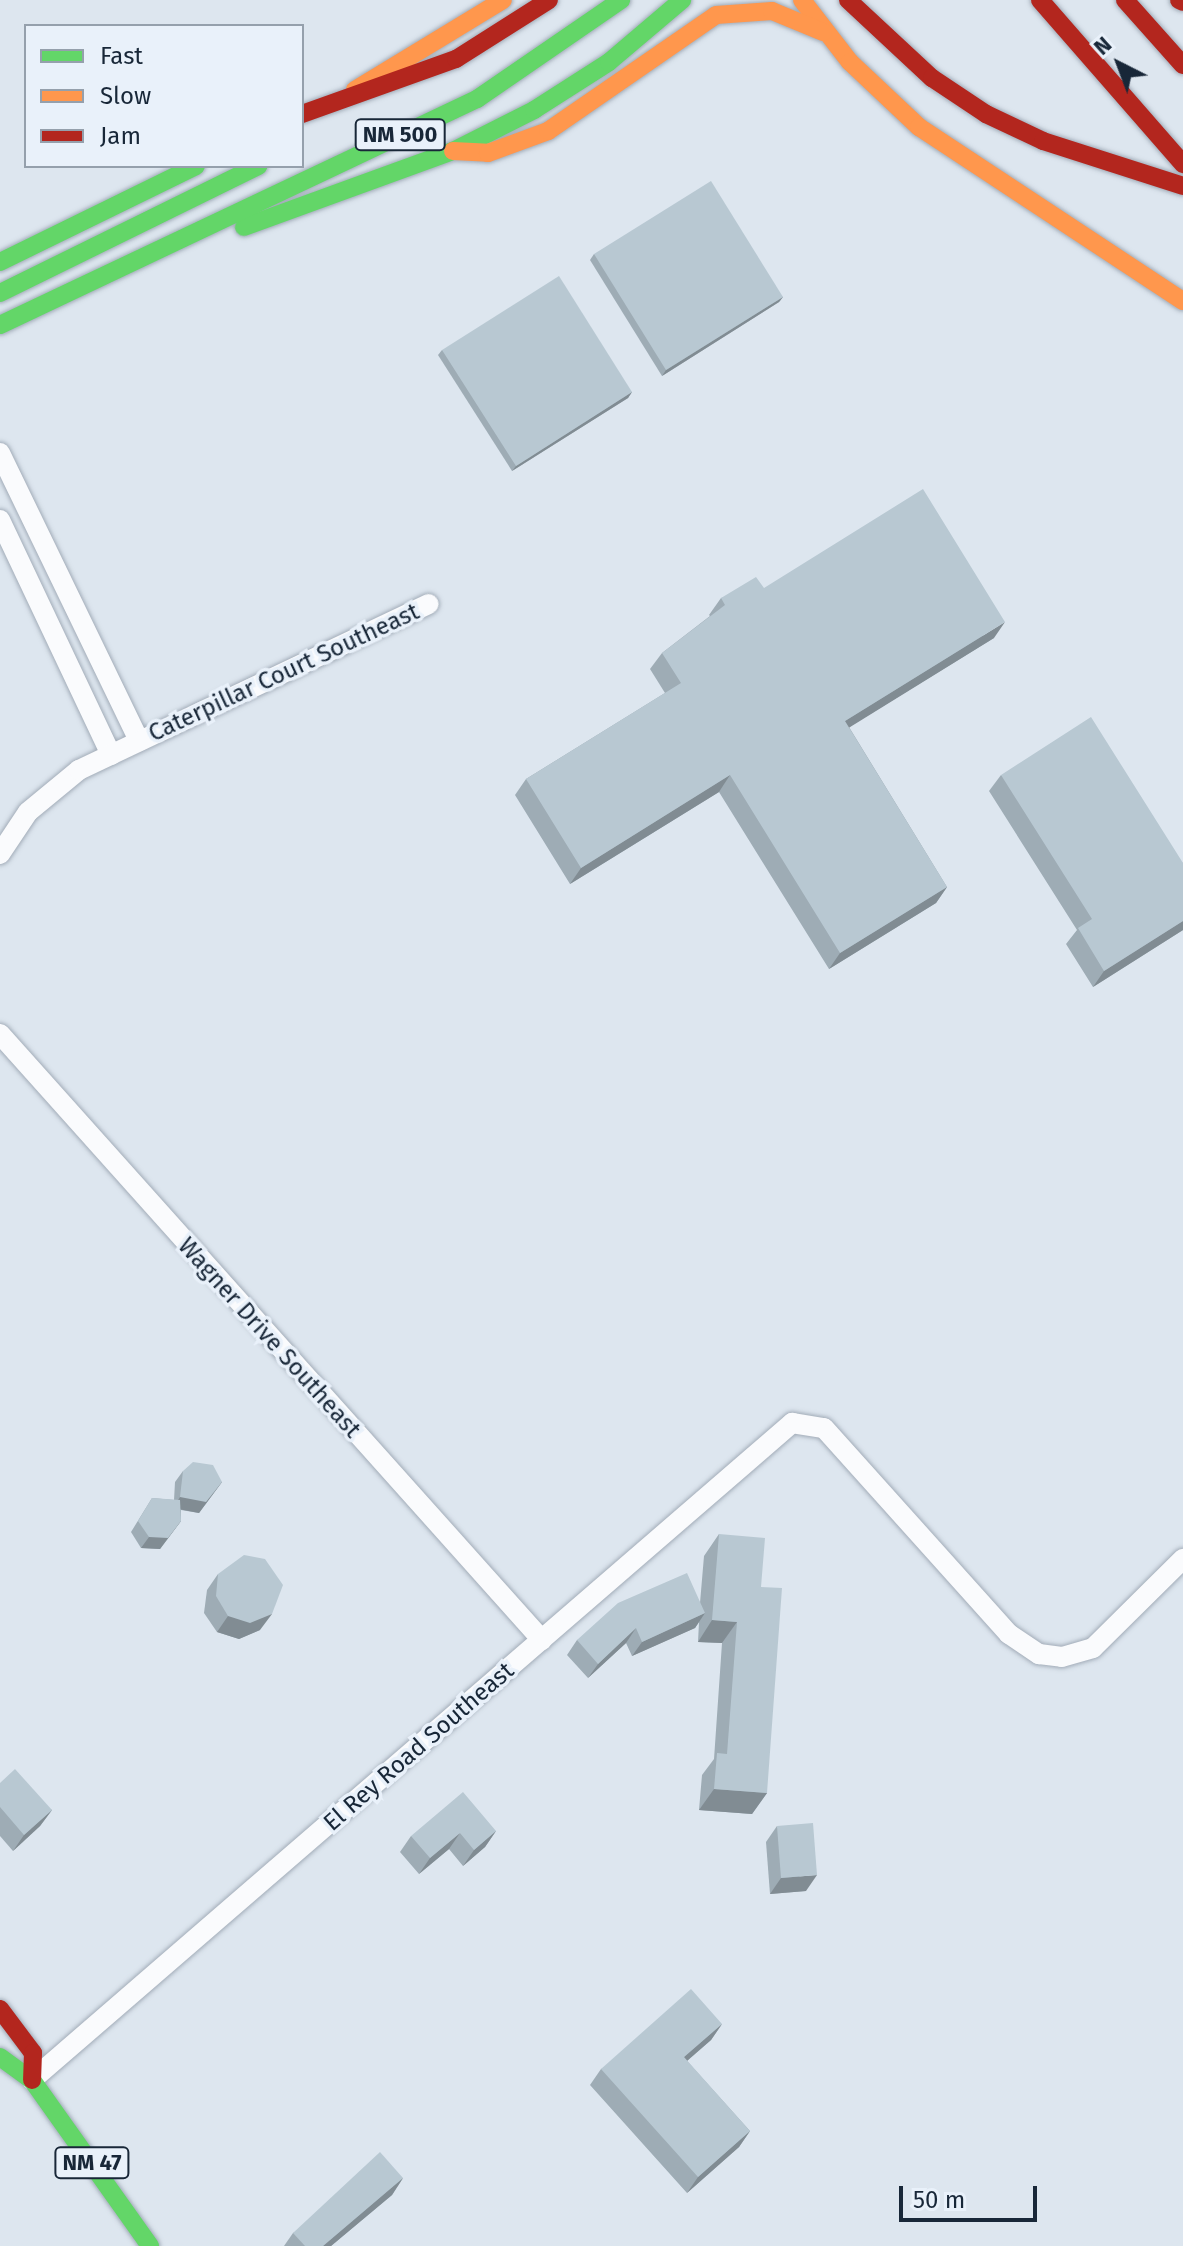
<!DOCTYPE html>
<html>
<head>
<meta charset="utf-8">
<style>
  body { margin:0 }
  #map { position:relative; width:1183px; height:2246px; overflow:hidden; background:#dde6ef; font-family:"Fira Sans",sans-serif }
  div>[style] { position:absolute }
  .roads { filter:drop-shadow(0 0 2px #a2acb8) drop-shadow(0 0 2px #a2acb8) }
  .street>* { height:20px; margin:-10px; padding:0 10px; transform-origin:10px; border-radius:10px; background:#fafbfd }
  .fast>* { height:18px; margin:-9px; padding:0 9px; transform-origin:9px; border-radius:9px; background:#63d668 }
  .slow>* { height:18px; margin:-9px; padding:0 9px; transform-origin:9px; border-radius:9px; background:#ff974d }
  .jam>* { height:18px; margin:-9px; padding:0 9px; transform-origin:9px; border-radius:9px; background:#b3261e }
  .wall>* { inset:0; background:#9eacb5 }
  .shaded-wall>* { inset:0; background:#818c93 }
  .building>* { inset:0; background:#b8c8d2 }
  span { translate:-50% -50%; white-space:nowrap; text-align:center; line-height:1.15; -webkit-text-stroke:7px #e9f1fa; paint-order:stroke }
  .shield-label span { padding:2px 6px; background:#e9f1fa; border:2px solid; border-radius:6px; -webkit-text-stroke-width:0 }
  .shield-label { font-size:22px; color:#182738; font-weight:700 }
  .street-label { font-size:24px; color:#182738 }
  .legend { position:absolute; left:24px; top:24px; width:280px; height:144px; box-sizing:border-box; background:#e9f1fa; border:2px solid #95a0ac; margin:0; padding:10px 14px; list-style:none; font-size:24px; color:#182738 }
  .legend li { display:flex; align-items:center; gap:16px; height:40px }
  .legend b { width:40px; border:2px solid #95a0ac }
  .north { position:absolute; left:1079px; top:24px; width:80px; height:80px; -webkit-text-stroke:6px #e9f1fa; paint-order:stroke; rotate:318deg; font-size:22px; font-weight:700; line-height:32px; text-align:center; color:#182738 }
  .north::after { content:''; display:block; margin:auto; width:28px; height:36px; background:#182738; clip-path:polygon(50% 0,100% 100%,50% 72%,0 100%) }
  .scale { position:absolute; left:899px; top:2186px; width:138px; height:36px; box-sizing:border-box; border:4px solid #182738; border-top:0; padding-left:10px; font-size:24px; line-height:28px; white-space:nowrap; color:#182738; -webkit-text-stroke:6px #e9f1fa; paint-order:stroke }
</style>
</head>
<body>
<div id="map">
  <div class="roads">
    <div class="street">
      <div style="left:0;top:453px;width:320px;rotate:64.2deg"></div>
      <div style="left:0;top:520px;width:260px;rotate:64.7deg"></div>
      <div style="left:0;top:854px;width:50px;rotate:-56.3deg"></div>
      <div style="left:28px;top:812px;width:66px;rotate:-39.5deg"></div>
      <div style="left:79px;top:770px;width:387px;rotate:-25.4deg"></div>
      <div style="left:0;top:1034px;width:813px;rotate:48.19deg"></div>
      <div style="left:32px;top:2080px;width:1005px;rotate:-40.84deg"></div>
      <div style="left:792px;top:1423px;width:32px;rotate:9deg"></div>
      <div style="left:824px;top:1428px;width:277px;rotate:48.1deg"></div>
      <div style="left:1009px;top:1634px;width:36px;rotate:34deg"></div>
      <div style="left:1039px;top:1654px;width:23px;rotate:7deg"></div>
      <div style="left:1062px;top:1657px;width:32px;rotate:-16deg"></div>
      <div style="left:1093px;top:1648px;width:127px;rotate:-44.7deg"></div>
    </div>
    <div class="fast">
      <div style="left:244px;top:227px;width:222px;rotate:-20deg"></div>
      <div style="left:453px;top:151px;width:91px;rotate:-26.8deg"></div>
      <div style="left:534px;top:110px;width:89px;rotate:-32.6deg"></div>
      <div style="left:609px;top:62px;width:96px;rotate:-40.3deg"></div>
      <div style="left:0;top:262px;width:218px;rotate:-26.1deg"></div>
      <div style="left:0;top:293px;width:288px;rotate:-26.2deg"></div>
      <div style="left:0;top:325px;width:528px;rotate:-25.35deg"></div>
      <div style="left:477px;top:99px;width:175px;rotate:-34.5deg"></div>
      <div style="left:0;top:2057px;width:39px;rotate:36deg"></div>
      <div style="left:32px;top:2080px;width:204px;rotate:54.6deg"></div>
    </div>
    <div class="slow">
      <div style="left:802px;top:0;width:78px;rotate:52.3deg"></div>
      <div style="left:850px;top:62px;width:95px;rotate:43.3deg"></div>
      <div style="left:919px;top:127px;width:316px;rotate:33.4deg"></div>
      <div style="left:355px;top:90px;width:173px;rotate:-31.3deg"></div>
      <div style="left:453px;top:151px;width:35px;rotate:3deg"></div>
      <div style="left:488px;top:153px;width:64px;rotate:-20.1deg"></div>
      <div style="left:548px;top:131px;width:204px;rotate:-34.6deg"></div>
      <div style="left:716px;top:15px;width:56px;rotate:-4.1deg"></div>
      <div style="left:772px;top:11px;width:55px;rotate:22.4deg"></div>
    </div>
    <div class="jam">
      <div style="left:848px;top:0;width:115px;rotate:42.9deg"></div>
      <div style="left:932px;top:78px;width:65px;rotate:33.7deg"></div>
      <div style="left:986px;top:114px;width:63px;rotate:25.3deg"></div>
      <div style="left:1043px;top:141px;width:147px;rotate:17.8deg"></div>
      <div style="left:1040px;top:0;width:218px;rotate:48.9deg"></div>
      <div style="left:1125px;top:0;width:87px;rotate:48.3deg"></div>
      <div style="left:1179px;top:0;width:4px;rotate:27deg"></div>
      <div style="left:302px;top:114px;width:164px;rotate:-19.7deg"></div>
      <div style="left:456px;top:59px;width:110px;rotate:-32.4deg"></div>
      <div style="left:0;top:2009px;width:55px;rotate:53.1deg"></div>
      <div style="left:33px;top:2053px;width:27px;rotate:92deg"></div>
    </div>
  </div>
  <div class="wall">
    <div style="clip-path:polygon(594px 254px,783px 297px,779px 302px,662px 376px,590px 260px)"></div>
    <div style="clip-path:polygon(442px 350px,632px 392px,628px 398px,512px 471px,438px 355px)"></div>
    <div style="clip-path:polygon(764px 588px,994px 638px,849px 727px,947px 887px,936px 903px,829px 969px,719px 792px,570px 884px,515px 795px,526px 779px,665px 693px,650px 669px,662px 653px,710px 616px,709px 615px,721px 598px)"></div>
    <div style="clip-path:polygon(1001px 775px,1183px 863px,1183px 930px,1093px 987px,1066px 944px,1077px 930px,989px 791px)"></div>
    <div style="clip-path:polygon(183px 1471px,222px 1482px,199px 1513px,181px 1510px,181px 1521px,160px 1549px,141px 1548px,131px 1532px,152px 1498px,174px 1500px,175px 1482px)"></div>
    <div style="clip-path:polygon(719px 1534px,761px 1587px,767px 1793px,752px 1814px,699px 1810px,702px 1775px,714px 1759px,722px 1643px,698px 1642px,699px 1622px,695px 1628px,632px 1656px,626px 1643px,588px 1678px,567px 1655px,577px 1640px,700px 1603px,704px 1556px)"></div>
    <div style="clip-path:polygon(218px 1574px,260px 1630px,239px 1639px,217px 1632px,204px 1613px,207px 1590px)"></div>
    <div style="clip-path:polygon(0 1783px,52px 1810px,40px 1826px,13px 1851px,0 1836px)"></div>
    <div style="clip-path:polygon(777px 1826px,806px 1891px,770px 1894px,766px 1842px)"></div>
    <div style="clip-path:polygon(496px 1831px,485px 1847px,463px 1866px,449px 1849px,419px 1874px,400px 1852px,411px 1836px)"></div>
    <div style="clip-path:polygon(722px 2024px,711px 2040px,687px 2061px,750px 2131px,739px 2147px,687px 2193px,590px 2085px,601px 2069px)"></div>
    <div style="clip-path:polygon(403px 2178px,392px 2195px,331px 2246px,284px 2246px,293px 2233px)"></div>
  </div>
  <div class="shaded-wall">
    <div style="clip-path:polygon(783px 297px,779px 302px,662px 376px,666px 370px)"></div>
    <div style="clip-path:polygon(632px 392px,628px 398px,512px 471px,516px 466px)"></div>
    <div style="clip-path:polygon(1005px 622px,994px 638px,834px 737px,845px 721px)"></div>
    <div style="clip-path:polygon(730px 775px,719px 792px,570px 884px,581px 868px)"></div>
    <div style="clip-path:polygon(947px 887px,936px 903px,829px 969px,840px 953px)"></div>
    <div style="clip-path:polygon(1183px 921px,1183px 930px,1093px 987px,1104px 971px)"></div>
    <div style="clip-path:polygon(222px 1482px,199px 1513px,173px 1508px,180px 1497px)"></div>
    <div style="clip-path:polygon(181px 1521px,160px 1549px,141px 1548px,149px 1537px)"></div>
    <div style="clip-path:polygon(705px 1613px,695px 1628px,632px 1656px,642px 1642px)"></div>
    <div style="clip-path:polygon(272px 1614px,260px 1630px,239px 1639px,217px 1632px,228px 1616px)"></div>
    <div style="clip-path:polygon(712px 1620px,737px 1622px,722px 1643px,698px 1642px)"></div>
    <div style="clip-path:polygon(636px 1628px,626px 1643px,588px 1678px,598px 1664px)"></div>
    <div style="clip-path:polygon(714px 1789px,767px 1793px,752px 1814px,699px 1810px)"></div>
    <div style="clip-path:polygon(52px 1810px,40px 1826px,13px 1851px,24px 1835px)"></div>
    <div style="clip-path:polygon(496px 1831px,485px 1847px,463px 1866px,474px 1850px)"></div>
    <div style="clip-path:polygon(460px 1833px,449px 1849px,419px 1874px,430px 1858px)"></div>
    <div style="clip-path:polygon(817px 1875px,806px 1891px,770px 1894px,781px 1878px)"></div>
    <div style="clip-path:polygon(722px 2024px,711px 2040px,673px 2073px,684px 2057px)"></div>
    <div style="clip-path:polygon(750px 2131px,739px 2147px,687px 2193px,698px 2177px)"></div>
    <div style="clip-path:polygon(403px 2178px,392px 2195px,331px 2246px,323px 2246px)"></div>
  </div>
  <div class="building">
    <div style="clip-path:polygon(711px 181px,783px 297px,666px 370px,594px 254px)"></div>
    <div style="clip-path:polygon(559px 276px,632px 392px,516px 466px,442px 350px)"></div>
    <div style="clip-path:polygon(923px 489px,1005px 622px,845px 721px,947px 887px,840px 953px,730px 775px,581px 868px,526px 779px,681px 683px,662px 653px,725px 605px,721px 598px,756px 577px,764px 588px)"></div>
    <div style="clip-path:polygon(1091px 717px,1183px 863px,1183px 921px,1104px 971px,1078px 928px,1092px 919px,1001px 775px)"></div>
    <div style="clip-path:polygon(193px 1462px,213px 1465px,222px 1482px,206px 1502px,180px 1497px,183px 1471px)"></div>
    <div style="clip-path:polygon(152px 1498px,180px 1500px,181px 1521px,168px 1538px,149px 1537px,138px 1521px)"></div>
    <div style="clip-path:polygon(719px 1534px,765px 1538px,761px 1587px,782px 1588px,767px 1793px,714px 1789px,717px 1753px,727px 1754px,737px 1622px,712px 1620px)"></div>
    <div style="clip-path:polygon(244px 1555px,265px 1559px,283px 1585px,272px 1614px,250px 1623px,228px 1616px,216px 1596px,218px 1574px)"></div>
    <div style="clip-path:polygon(687px 1573px,705px 1613px,642px 1642px,636px 1628px,598px 1664px,577px 1640px,618px 1603px)"></div>
    <div style="clip-path:polygon(15px 1769px,52px 1810px,24px 1835px,0 1807px,0 1783px)"></div>
    <div style="clip-path:polygon(463px 1792px,496px 1831px,474px 1850px,460px 1833px,430px 1858px,411px 1836px)"></div>
    <div style="clip-path:polygon(813px 1823px,817px 1875px,781px 1878px,777px 1826px)"></div>
    <div style="clip-path:polygon(691px 1989px,722px 2024px,684px 2057px,750px 2131px,698px 2177px,601px 2069px)"></div>
    <div style="clip-path:polygon(380px 2152px,403px 2178px,323px 2246px,305px 2246px,293px 2233px)"></div>
  </div>
  <div class="shield-label">
    <span style="left:400px;top:135px">NM 500</span>
    <span style="left:92px;top:2163px">NM 47</span>
  </div>
  <div class="street-label">
    <span style="left:284px;top:673px;rotate:-25deg">Caterpillar Court Southeast</span>
    <span style="left:269px;top:1338px;rotate:48deg">Wagner Drive Southeast</span>
    <span style="left:419px;top:1747px;rotate:-41deg">El Rey Road Southeast</span>
  </div>
  <ul class="legend">
  <li><b style="height:10px;background:#63d668"></b>Fast</li>
  <li><b style="height:10px;background:#ff974d"></b>Slow</li>
  <li><b style="height:10px;background:#b3261e"></b>Jam</li>
  </ul>
  <div class="north">N</div>
  <div class="scale">50 m</div>
</div>
</body>
</html>
